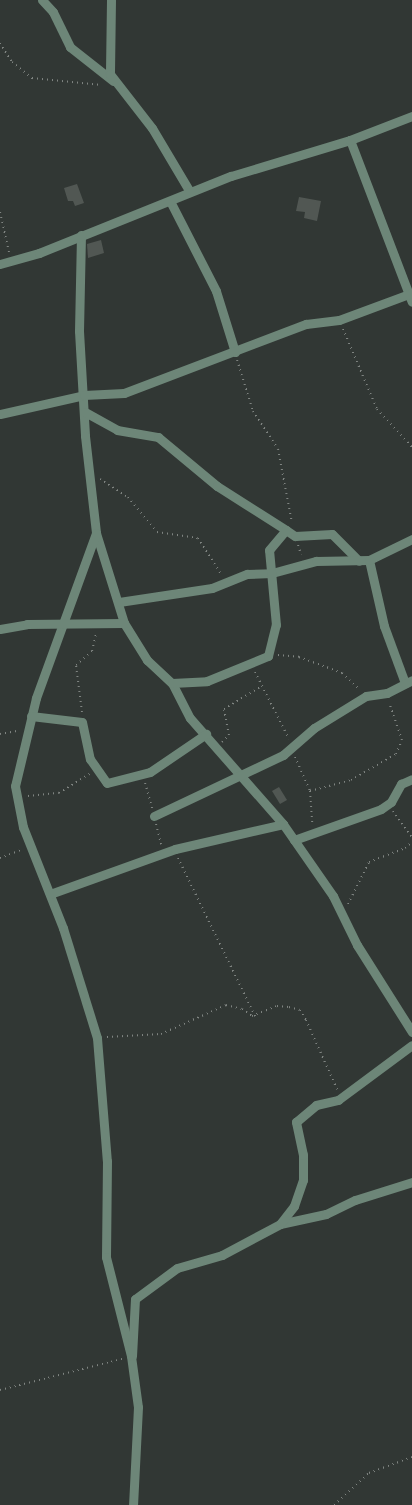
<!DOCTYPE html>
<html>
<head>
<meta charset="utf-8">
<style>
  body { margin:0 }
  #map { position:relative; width:412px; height:1505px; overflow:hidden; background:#313734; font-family:Spectral,serif }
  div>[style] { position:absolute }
  .building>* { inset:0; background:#515753 }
  .path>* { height:2px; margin-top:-1px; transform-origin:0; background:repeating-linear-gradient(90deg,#7f8481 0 1px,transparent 0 5px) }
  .street>* { height:9px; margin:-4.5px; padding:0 4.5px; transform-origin:4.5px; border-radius:4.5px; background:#6d8678 }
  span { translate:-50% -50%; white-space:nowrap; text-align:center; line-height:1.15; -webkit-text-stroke:4px #313734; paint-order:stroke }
</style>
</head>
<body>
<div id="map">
  <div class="building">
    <div style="clip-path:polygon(77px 184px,84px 203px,75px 206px,73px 201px,68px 201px,64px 188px)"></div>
    <div style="clip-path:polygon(299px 197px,321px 201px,317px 221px,304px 218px,305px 212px,296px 211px)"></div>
    <div style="clip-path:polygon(101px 240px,104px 253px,88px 258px,87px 244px)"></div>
    <div style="clip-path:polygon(279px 787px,287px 800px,280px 804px,272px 791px)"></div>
  </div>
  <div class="path">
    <div style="left:0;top:43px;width:22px;rotate:58deg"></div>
    <div style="left:12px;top:62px;width:26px;rotate:39deg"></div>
    <div style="left:32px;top:78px;width:70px;rotate:5.7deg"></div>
    <div style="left:0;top:212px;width:41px;rotate:77.3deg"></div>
    <div style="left:343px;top:329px;width:87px;rotate:67deg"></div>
    <div style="left:377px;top:409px;width:52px;rotate:47.4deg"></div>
    <div style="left:237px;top:360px;width:53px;rotate:72.6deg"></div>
    <div style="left:253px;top:411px;width:45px;rotate:56.7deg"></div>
    <div style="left:278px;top:449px;width:75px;rotate:79.3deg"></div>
    <div style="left:100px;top:479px;width:33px;rotate:33deg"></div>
    <div style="left:128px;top:497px;width:45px;rotate:50.4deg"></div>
    <div style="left:157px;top:532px;width:41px;rotate:8.3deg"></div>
    <div style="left:198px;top:538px;width:43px;rotate:57.4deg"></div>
    <div style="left:298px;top:545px;width:10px;rotate:73deg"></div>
    <div style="left:278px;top:655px;width:21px;rotate:5deg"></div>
    <div style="left:299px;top:657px;width:46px;rotate:20.4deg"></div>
    <div style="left:342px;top:673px;width:23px;rotate:43deg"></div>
    <div style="left:255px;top:672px;width:75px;rotate:63.1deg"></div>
    <div style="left:82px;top:712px;width:47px;rotate:-97.3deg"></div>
    <div style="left:76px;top:665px;width:21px;rotate:-41deg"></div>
    <div style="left:92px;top:651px;width:17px;rotate:-77deg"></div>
    <div style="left:0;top:734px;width:17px;rotate:-10deg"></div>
    <div style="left:222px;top:742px;width:10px;rotate:-45deg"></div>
    <div style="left:229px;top:735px;width:26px;rotate:-101deg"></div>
    <div style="left:224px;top:709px;width:42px;rotate:-31.4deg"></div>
    <div style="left:295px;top:757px;width:37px;rotate:66deg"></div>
    <div style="left:310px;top:791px;width:32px;rotate:86deg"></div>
    <div style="left:145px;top:783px;width:26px;rotate:74deg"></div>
    <div style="left:310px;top:791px;width:42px;rotate:-15deg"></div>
    <div style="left:351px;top:780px;width:52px;rotate:-30deg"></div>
    <div style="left:396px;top:754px;width:15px;rotate:-67deg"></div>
    <div style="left:402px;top:740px;width:39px;rotate:-109deg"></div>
    <div style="left:28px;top:796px;width:31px;rotate:-6deg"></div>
    <div style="left:59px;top:793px;width:36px;rotate:-32deg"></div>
    <div style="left:393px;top:811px;width:32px;rotate:54deg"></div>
    <div style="left:156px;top:824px;width:21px;rotate:76deg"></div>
    <div style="left:0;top:858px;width:22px;rotate:-21deg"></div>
    <div style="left:178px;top:858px;width:176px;rotate:64deg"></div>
    <div style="left:348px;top:904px;width:47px;rotate:-63.4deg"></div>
    <div style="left:369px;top:862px;width:39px;rotate:-21deg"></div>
    <div style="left:405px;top:848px;width:9px;rotate:-41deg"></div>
    <div style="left:107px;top:1037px;width:54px;rotate:-3.2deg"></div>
    <div style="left:161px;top:1034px;width:71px;rotate:-24deg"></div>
    <div style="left:226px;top:1005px;width:16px;rotate:14deg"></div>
    <div style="left:242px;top:1009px;width:12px;rotate:35deg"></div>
    <div style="left:252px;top:1016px;width:27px;rotate:-22deg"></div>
    <div style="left:277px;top:1006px;width:12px;rotate:5deg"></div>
    <div style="left:289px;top:1007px;width:11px;rotate:15deg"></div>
    <div style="left:300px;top:1010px;width:12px;rotate:59deg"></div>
    <div style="left:306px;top:1020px;width:76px;rotate:65.8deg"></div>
    <div style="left:0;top:1390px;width:126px;rotate:-14.3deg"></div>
    <div style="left:334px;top:1505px;width:47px;rotate:-42.4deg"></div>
    <div style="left:369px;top:1473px;width:46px;rotate:-20.4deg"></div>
  </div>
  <div class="street">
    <div style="left:42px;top:0;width:16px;rotate:47deg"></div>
    <div style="left:53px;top:12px;width:39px;rotate:64deg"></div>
    <div style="left:70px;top:47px;width:55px;rotate:38.3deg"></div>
    <div style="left:111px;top:0;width:74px;rotate:90.8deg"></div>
    <div style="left:110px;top:74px;width:68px;rotate:52.1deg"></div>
    <div style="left:152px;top:128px;width:74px;rotate:59.3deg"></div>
    <div style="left:350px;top:140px;width:173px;rotate:69.1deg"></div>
    <div style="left:170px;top:201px;width:101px;rotate:62.9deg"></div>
    <div style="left:216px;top:291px;width:64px;rotate:72.7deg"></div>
    <div style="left:81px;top:235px;width:96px;rotate:91.2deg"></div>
    <div style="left:79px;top:331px;width:105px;rotate:86.7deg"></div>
    <div style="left:85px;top:436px;width:98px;rotate:83.5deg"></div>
    <div style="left:96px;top:533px;width:94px;rotate:72.7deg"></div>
    <div style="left:124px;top:623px;width:44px;rotate:58.1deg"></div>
    <div style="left:147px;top:660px;width:34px;rotate:43deg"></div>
    <div style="left:172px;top:683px;width:39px;rotate:63deg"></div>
    <div style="left:190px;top:718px;width:141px;rotate:48.7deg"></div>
    <div style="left:283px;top:824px;width:88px;rotate:55.2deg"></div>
    <div style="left:333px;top:896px;width:55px;rotate:63.9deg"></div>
    <div style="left:357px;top:945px;width:103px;rotate:57.7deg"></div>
    <div style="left:0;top:264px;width:41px;rotate:-15.8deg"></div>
    <div style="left:39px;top:253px;width:207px;rotate:-21.9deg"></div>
    <div style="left:231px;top:176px;width:124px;rotate:-16.8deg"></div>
    <div style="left:350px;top:140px;width:66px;rotate:-21.2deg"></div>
    <div style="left:85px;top:412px;width:37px;rotate:29deg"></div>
    <div style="left:117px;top:430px;width:42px;rotate:9.7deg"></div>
    <div style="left:158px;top:437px;width:77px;rotate:39.7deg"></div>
    <div style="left:217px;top:486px;width:82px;rotate:32.5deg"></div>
    <div style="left:286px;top:530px;width:11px;rotate:34deg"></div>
    <div style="left:295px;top:536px;width:37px;rotate:-3deg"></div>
    <div style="left:332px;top:534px;width:38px;rotate:45deg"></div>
    <div style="left:0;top:414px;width:86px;rotate:-12.7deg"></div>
    <div style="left:84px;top:395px;width:40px;rotate:-2.9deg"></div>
    <div style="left:124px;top:393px;width:195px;rotate:-20.8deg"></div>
    <div style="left:306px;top:324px;width:33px;rotate:-7deg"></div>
    <div style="left:339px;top:320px;width:75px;rotate:-20.4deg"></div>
    <div style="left:96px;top:533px;width:176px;rotate:110deg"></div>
    <div style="left:36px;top:698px;width:90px;rotate:103.4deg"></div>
    <div style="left:15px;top:786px;width:42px;rotate:79deg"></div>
    <div style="left:23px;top:827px;width:109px;rotate:68.4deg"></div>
    <div style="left:63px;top:928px;width:115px;rotate:72.8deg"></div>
    <div style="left:97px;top:1038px;width:123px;rotate:85.4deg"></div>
    <div style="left:107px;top:1161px;width:96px;rotate:90.6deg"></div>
    <div style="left:106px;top:1257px;width:102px;rotate:75.8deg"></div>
    <div style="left:131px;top:1356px;width:51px;rotate:82.2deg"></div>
    <div style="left:138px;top:1407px;width:98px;rotate:92.9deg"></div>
    <div style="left:369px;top:560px;width:68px;rotate:77.2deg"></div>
    <div style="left:384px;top:626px;width:61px;rotate:69.8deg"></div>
    <div style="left:119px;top:602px;width:94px;rotate:-8.6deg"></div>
    <div style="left:212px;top:588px;width:38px;rotate:-22deg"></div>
    <div style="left:247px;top:574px;width:25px;rotate:-2deg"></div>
    <div style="left:272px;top:573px;width:46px;rotate:-15.3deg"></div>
    <div style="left:316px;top:561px;width:53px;rotate:-1.1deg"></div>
    <div style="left:369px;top:560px;width:48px;rotate:-26deg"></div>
    <div style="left:0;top:629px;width:27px;rotate:-10deg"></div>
    <div style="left:27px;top:624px;width:97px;rotate:-0.6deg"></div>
    <div style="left:172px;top:683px;width:35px;rotate:-3deg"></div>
    <div style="left:207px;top:681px;width:66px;rotate:-22.3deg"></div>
    <div style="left:268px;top:656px;width:32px;rotate:-76deg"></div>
    <div style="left:276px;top:625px;width:75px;rotate:-95.3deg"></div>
    <div style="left:269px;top:550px;width:26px;rotate:-50deg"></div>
    <div style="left:31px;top:716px;width:51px;rotate:6.7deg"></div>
    <div style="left:82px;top:722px;width:38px;rotate:78deg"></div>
    <div style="left:90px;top:759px;width:29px;rotate:55deg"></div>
    <div style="left:107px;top:783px;width:44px;rotate:-14.3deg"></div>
    <div style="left:150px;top:772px;width:68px;rotate:-34.2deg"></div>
    <div style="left:154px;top:816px;width:143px;rotate:-25.3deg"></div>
    <div style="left:283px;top:755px;width:41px;rotate:-41.1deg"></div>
    <div style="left:314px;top:728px;width:61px;rotate:-31.6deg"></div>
    <div style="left:366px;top:696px;width:21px;rotate:-8deg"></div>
    <div style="left:387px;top:693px;width:28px;rotate:-27deg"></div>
    <div style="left:294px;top:840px;width:92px;rotate:-19.6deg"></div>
    <div style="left:381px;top:809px;width:12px;rotate:-35deg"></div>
    <div style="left:391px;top:802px;width:21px;rotate:-61deg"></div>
    <div style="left:401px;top:784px;width:12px;rotate:-24deg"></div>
    <div style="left:50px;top:894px;width:133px;rotate:-19.8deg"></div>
    <div style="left:175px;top:849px;width:111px;rotate:-13deg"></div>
    <div style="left:280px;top:1224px;width:47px;rotate:-12.3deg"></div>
    <div style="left:326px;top:1214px;width:32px;rotate:-26deg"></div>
    <div style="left:355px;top:1200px;width:60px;rotate:-17.5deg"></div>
    <div style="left:132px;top:1356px;width:57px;rotate:-87deg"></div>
    <div style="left:135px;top:1299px;width:52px;rotate:-36.4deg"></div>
    <div style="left:177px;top:1268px;width:47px;rotate:-16.1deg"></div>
    <div style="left:222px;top:1255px;width:66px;rotate:-28.1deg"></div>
    <div style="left:280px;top:1224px;width:23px;rotate:-52deg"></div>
    <div style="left:294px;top:1206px;width:28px;rotate:-71deg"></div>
    <div style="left:303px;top:1180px;width:25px;rotate:-90deg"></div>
    <div style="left:303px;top:1155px;width:34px;rotate:-102deg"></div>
    <div style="left:296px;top:1122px;width:26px;rotate:-40deg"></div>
    <div style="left:316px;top:1105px;width:23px;rotate:-13deg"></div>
    <div style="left:338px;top:1100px;width:92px;rotate:-36.6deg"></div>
  </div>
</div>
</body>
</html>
